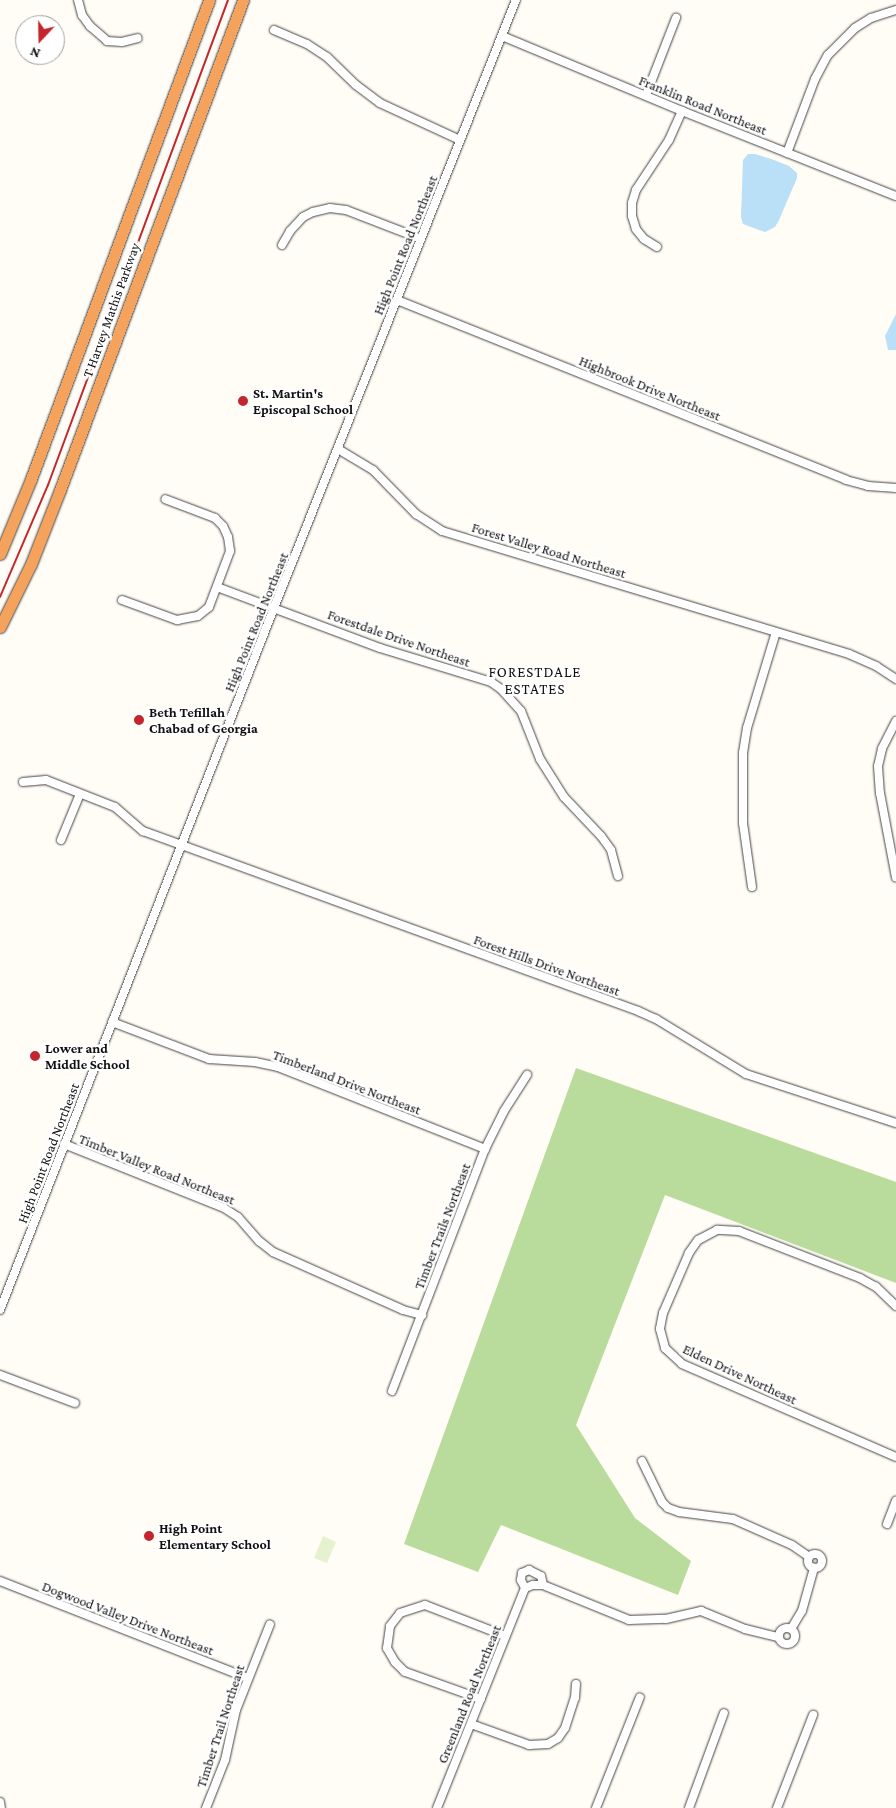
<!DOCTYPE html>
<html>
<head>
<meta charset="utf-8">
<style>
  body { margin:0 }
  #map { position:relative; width:896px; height:1808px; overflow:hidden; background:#fffdf5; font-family:"Crimson Pro",serif }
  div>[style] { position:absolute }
  .forest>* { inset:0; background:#b9dc9c }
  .pitch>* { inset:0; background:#e6f2cf }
  .water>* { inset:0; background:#b9e0f7 }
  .roads { filter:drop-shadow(0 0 1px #444) drop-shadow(0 0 1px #444) }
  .minor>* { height:8px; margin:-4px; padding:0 4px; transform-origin:4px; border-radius:4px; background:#fff }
  .minor>.ring { margin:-4px; padding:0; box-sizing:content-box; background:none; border:8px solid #fff; border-radius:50% }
  .highway>* { height:11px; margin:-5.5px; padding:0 5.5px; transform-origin:5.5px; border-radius:5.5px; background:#f5a25d }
  .rail>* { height:2px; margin:-1px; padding:0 1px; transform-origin:1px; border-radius:1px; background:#c4262e }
  .dots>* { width:14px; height:14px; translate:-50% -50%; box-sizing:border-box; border:2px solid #fff; border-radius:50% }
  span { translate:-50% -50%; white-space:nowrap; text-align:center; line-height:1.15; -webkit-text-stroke:5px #fff; paint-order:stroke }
  .street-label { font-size:14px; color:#111 }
  .poi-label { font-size:14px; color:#111; font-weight:700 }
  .left { translate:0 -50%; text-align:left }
  .neighbourhood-label { font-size:15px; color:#111; letter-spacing:1px }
  .north { position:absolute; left:15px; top:15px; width:50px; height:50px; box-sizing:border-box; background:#fff; border:1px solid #a0a0a0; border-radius:50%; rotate:201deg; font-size:14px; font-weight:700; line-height:20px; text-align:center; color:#111 }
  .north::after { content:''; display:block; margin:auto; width:18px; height:22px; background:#c4262e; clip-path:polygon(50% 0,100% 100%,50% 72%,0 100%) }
</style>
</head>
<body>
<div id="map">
  <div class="forest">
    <div style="clip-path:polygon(576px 1068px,896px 1182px,896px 1283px,665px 1195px,576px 1425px,635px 1518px,691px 1561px,678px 1595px,501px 1525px,478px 1572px,404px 1544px)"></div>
  </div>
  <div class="pitch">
    <div style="clip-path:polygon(323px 1536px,336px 1542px,327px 1563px,314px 1558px)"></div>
  </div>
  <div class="water">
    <div style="clip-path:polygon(748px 154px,755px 154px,774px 160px,789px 166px,797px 173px,797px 178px,779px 220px,775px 227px,765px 232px,743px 224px,741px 217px,743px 160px)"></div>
    <div style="clip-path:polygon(896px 314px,896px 350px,888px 350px,885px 336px)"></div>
  </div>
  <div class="roads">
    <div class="minor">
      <div style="left:78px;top:0;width:16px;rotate:75deg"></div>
      <div style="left:82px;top:15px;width:14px;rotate:54deg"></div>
      <div style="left:90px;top:26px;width:23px;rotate:41deg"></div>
      <div style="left:107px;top:41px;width:15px;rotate:4deg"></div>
      <div style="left:122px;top:42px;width:16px;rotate:-14deg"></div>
      <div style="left:274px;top:30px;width:36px;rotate:23deg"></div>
      <div style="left:307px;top:44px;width:24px;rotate:33deg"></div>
      <div style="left:327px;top:57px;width:40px;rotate:44deg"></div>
      <div style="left:356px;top:85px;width:30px;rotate:37deg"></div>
      <div style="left:380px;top:103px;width:88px;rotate:24.8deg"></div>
      <div style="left:502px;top:36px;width:195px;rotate:22.6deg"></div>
      <div style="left:682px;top:111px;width:230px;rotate:21.7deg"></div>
      <div style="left:646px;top:95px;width:83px;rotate:-68.7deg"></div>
      <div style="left:787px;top:153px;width:79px;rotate:-69.3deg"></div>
      <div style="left:815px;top:79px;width:27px;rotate:-62deg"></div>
      <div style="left:828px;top:55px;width:38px;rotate:-45deg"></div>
      <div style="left:855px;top:28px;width:19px;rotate:-32deg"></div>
      <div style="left:871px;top:18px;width:26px;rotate:-18deg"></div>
      <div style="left:282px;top:245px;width:16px;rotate:-60deg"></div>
      <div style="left:290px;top:231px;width:19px;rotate:-47deg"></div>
      <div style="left:303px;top:217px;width:11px;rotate:-27deg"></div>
      <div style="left:313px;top:212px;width:17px;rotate:-13deg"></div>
      <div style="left:330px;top:208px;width:16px;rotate:7deg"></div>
      <div style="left:346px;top:210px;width:80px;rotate:21.1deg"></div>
      <div style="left:657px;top:247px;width:15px;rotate:-148deg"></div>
      <div style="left:644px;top:239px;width:13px;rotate:-129deg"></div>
      <div style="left:636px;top:229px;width:14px;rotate:-107deg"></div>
      <div style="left:632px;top:216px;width:13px;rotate:-90deg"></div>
      <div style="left:632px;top:203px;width:14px;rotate:-73deg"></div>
      <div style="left:636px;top:190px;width:60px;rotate:-56.6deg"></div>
      <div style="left:669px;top:140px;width:32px;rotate:-66deg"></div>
      <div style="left:397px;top:300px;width:484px;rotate:21.8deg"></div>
      <div style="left:846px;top:480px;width:23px;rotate:15deg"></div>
      <div style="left:868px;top:486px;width:28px;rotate:4deg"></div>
      <div style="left:338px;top:449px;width:41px;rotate:31deg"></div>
      <div style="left:373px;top:470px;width:62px;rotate:45.7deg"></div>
      <div style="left:416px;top:514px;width:31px;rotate:33deg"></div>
      <div style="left:442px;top:531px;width:425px;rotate:16.8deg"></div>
      <div style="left:849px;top:654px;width:30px;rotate:24deg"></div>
      <div style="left:876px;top:666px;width:24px;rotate:33deg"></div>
      <div style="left:217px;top:587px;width:174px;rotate:20.5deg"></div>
      <div style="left:380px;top:648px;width:116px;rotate:17deg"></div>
      <div style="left:491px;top:682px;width:12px;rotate:35deg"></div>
      <div style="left:501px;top:689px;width:30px;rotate:48deg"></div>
      <div style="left:521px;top:711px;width:52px;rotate:68.4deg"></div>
      <div style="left:540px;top:759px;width:45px;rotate:57.7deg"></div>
      <div style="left:564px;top:797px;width:54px;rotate:46.5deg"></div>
      <div style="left:601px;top:836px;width:17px;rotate:54deg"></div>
      <div style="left:611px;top:850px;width:27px;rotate:75deg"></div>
      <div style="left:122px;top:600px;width:59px;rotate:20deg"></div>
      <div style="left:177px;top:620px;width:21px;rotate:-11deg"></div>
      <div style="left:198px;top:616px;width:14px;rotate:-39deg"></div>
      <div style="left:209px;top:607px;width:60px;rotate:-69.4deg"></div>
      <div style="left:230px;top:551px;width:14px;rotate:-98deg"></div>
      <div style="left:228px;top:537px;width:12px;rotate:-114deg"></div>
      <div style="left:223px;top:526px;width:11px;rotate:-135deg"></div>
      <div style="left:215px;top:518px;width:53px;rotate:-159.2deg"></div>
      <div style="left:896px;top:721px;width:31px;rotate:117deg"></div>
      <div style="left:882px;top:749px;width:17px;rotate:103deg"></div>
      <div style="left:878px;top:766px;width:27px;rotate:86deg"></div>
      <div style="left:880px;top:793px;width:86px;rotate:79.3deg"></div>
      <div style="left:23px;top:782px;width:23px;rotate:-5deg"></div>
      <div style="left:46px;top:780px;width:74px;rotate:21.4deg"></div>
      <div style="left:115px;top:807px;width:37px;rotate:41deg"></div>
      <div style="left:143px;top:831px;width:527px;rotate:19.98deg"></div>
      <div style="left:638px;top:1011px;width:20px;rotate:24deg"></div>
      <div style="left:656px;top:1019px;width:105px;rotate:31.4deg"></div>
      <div style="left:746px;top:1074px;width:158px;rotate:18.1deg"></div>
      <div style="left:61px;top:840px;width:50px;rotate:-67.6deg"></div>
      <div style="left:752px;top:887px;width:65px;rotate:-98deg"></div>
      <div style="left:743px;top:823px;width:70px;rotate:-90deg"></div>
      <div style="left:743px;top:753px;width:25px;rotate:-81deg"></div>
      <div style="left:747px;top:728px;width:100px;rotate:-73.2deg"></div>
      <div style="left:112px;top:1022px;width:104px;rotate:20.9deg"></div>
      <div style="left:209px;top:1059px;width:46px;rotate:3.7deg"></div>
      <div style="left:255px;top:1062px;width:24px;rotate:12deg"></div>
      <div style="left:278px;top:1067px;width:223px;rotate:21.6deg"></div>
      <div style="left:64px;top:1144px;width:172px;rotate:21.8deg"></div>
      <div style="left:224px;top:1208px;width:17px;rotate:33deg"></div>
      <div style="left:238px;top:1217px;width:32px;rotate:49deg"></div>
      <div style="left:259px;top:1241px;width:18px;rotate:38deg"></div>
      <div style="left:273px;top:1252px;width:142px;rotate:24deg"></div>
      <div style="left:403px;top:1310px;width:20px;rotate:15deg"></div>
      <div style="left:896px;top:1306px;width:28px;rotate:-136deg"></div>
      <div style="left:876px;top:1287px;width:18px;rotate:-151deg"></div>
      <div style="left:860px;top:1278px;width:130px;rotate:-158.8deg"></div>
      <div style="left:739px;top:1231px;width:22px;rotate:-177deg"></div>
      <div style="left:717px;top:1230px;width:21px;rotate:152deg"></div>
      <div style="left:698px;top:1240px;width:16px;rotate:125deg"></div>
      <div style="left:689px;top:1253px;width:65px;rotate:113.4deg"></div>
      <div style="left:663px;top:1313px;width:16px;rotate:101deg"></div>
      <div style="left:660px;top:1329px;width:20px;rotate:75deg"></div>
      <div style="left:665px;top:1348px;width:23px;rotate:43deg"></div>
      <div style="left:682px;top:1364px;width:233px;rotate:23.5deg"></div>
      <div style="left:0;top:1310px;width:754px;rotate:-68.68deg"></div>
      <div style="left:274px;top:608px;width:654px;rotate:-68.3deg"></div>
      <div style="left:0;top:1375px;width:80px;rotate:20.5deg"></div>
      <div style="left:392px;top:1391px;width:259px;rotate:-69deg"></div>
      <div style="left:485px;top:1149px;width:42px;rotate:-63.4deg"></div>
      <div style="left:504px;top:1111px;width:43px;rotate:-57.4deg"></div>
      <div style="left:642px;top:1461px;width:46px;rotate:64deg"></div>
      <div style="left:662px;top:1502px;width:8px;rotate:45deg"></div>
      <div style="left:668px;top:1508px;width:12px;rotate:20deg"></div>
      <div style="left:679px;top:1512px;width:54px;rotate:7.4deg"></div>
      <div style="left:733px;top:1519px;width:64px;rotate:23.8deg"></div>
      <div style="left:792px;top:1545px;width:21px;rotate:35deg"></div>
      <div style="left:887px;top:1524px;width:25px;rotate:-69deg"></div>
      <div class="ring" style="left:808px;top:1554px;width:6px;height:6px"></div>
      <div style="left:0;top:1581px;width:266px;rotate:21.4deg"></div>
      <div style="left:525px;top:1588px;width:9px;rotate:-21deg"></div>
      <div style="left:533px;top:1585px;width:10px"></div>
      <div style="left:543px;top:1585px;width:93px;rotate:22.1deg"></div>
      <div style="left:629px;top:1620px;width:37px;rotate:-2deg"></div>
      <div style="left:666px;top:1619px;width:36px;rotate:-13deg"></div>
      <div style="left:701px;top:1611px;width:48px;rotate:22.2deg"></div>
      <div style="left:745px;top:1629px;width:34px;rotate:14deg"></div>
      <div style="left:525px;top:1588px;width:9px;rotate:-117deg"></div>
      <div style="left:521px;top:1580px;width:7px;rotate:-82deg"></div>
      <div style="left:522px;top:1573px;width:8px;rotate:-23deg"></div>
      <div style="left:529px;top:1570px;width:13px;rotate:27deg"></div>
      <div style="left:541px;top:1576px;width:9px;rotate:77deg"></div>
      <div class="ring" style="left:779px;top:1628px;width:8px;height:8px"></div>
      <div style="left:791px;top:1629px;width:21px;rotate:-59deg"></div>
      <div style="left:802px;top:1611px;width:45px;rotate:-74.4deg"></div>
      <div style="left:481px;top:1699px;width:81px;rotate:-160.4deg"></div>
      <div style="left:405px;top:1672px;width:14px;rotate:-135deg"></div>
      <div style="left:395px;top:1662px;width:16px;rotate:-120deg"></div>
      <div style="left:387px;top:1648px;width:22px;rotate:-82deg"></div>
      <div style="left:390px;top:1626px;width:16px;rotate:-52deg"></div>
      <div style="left:400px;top:1613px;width:26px;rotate:-18deg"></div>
      <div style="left:425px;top:1605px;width:86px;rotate:21.2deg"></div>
      <div style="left:471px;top:1724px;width:62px;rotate:19.9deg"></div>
      <div style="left:529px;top:1745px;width:19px;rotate:-3deg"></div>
      <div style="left:548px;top:1744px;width:12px;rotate:-31deg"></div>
      <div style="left:558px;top:1738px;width:12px;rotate:-55deg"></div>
      <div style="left:565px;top:1728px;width:32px;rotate:-72deg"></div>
      <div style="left:575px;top:1698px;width:14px;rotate:-86deg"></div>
      <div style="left:0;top:1802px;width:6px;rotate:81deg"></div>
      <div style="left:206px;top:1808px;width:52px;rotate:-68.4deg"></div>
      <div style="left:225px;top:1760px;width:51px;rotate:-77.6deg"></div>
      <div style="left:236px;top:1710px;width:92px;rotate:-68.4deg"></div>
      <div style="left:437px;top:1808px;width:237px;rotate:-68.2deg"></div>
      <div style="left:596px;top:1808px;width:119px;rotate:-68.4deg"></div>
      <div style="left:689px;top:1808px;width:101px;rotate:-69.8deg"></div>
      <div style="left:777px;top:1808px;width:100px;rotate:-68.8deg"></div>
    </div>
    <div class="highway">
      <div style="left:0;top:554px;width:81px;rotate:-67.5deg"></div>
      <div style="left:31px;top:479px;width:511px;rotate:-69.61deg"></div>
      <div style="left:0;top:627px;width:70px;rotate:-63.8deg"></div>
      <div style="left:31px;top:564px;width:79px;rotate:-68.6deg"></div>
      <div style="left:60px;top:490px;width:523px;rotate:-69.52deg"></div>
    </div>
  </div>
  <div class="rail">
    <div style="left:0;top:597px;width:122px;rotate:-66.8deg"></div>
    <div style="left:48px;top:485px;width:517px;rotate:-69.64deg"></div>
  </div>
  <div class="dots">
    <div style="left:243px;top:401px;background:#c4262e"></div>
    <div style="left:139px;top:720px;background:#c4262e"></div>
    <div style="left:35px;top:1056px;background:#c4262e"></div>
    <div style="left:149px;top:1536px;background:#c4262e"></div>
  </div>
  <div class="street-label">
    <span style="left:703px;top:105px;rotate:22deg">Franklin Road Northeast</span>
    <span style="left:405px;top:245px;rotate:-68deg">High Point Road Northeast</span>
    <span style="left:111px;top:310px;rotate:-70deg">T Harvey Mathis Parkway</span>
    <span style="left:650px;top:388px;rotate:22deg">Highbrook Drive Northeast</span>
    <span style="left:549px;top:550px;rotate:17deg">Forest Valley Road Northeast</span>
    <span style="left:256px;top:622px;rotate:-68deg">High Point Road Northeast</span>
    <span style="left:399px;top:638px;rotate:19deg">Forestdale Drive Northeast</span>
    <span style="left:547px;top:965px;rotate:20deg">Forest Hills Drive Northeast</span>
    <span style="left:347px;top:1082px;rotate:21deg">Timberland Drive Northeast</span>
    <span style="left:48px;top:1153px;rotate:-69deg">High Point Road Northeast</span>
    <span style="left:157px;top:1169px;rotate:22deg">Timber Valley Road Northeast</span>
    <span style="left:442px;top:1226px;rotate:-69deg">Timber Trails Northeast</span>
    <span style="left:740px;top:1374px;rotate:25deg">Elden Drive Northeast</span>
    <span style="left:128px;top:1618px;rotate:21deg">Dogwood Valley Drive Northeast</span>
    <span style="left:469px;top:1694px;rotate:-68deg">Greenland Road Northeast</span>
    <span style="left:220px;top:1726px;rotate:-72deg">Timber Trail Northeast</span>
  </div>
  <div class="poi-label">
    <span class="left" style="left:253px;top:401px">St. Martin's<br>Episcopal School</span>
    <span class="left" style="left:149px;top:720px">Beth Tefillah<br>Chabad of Georgia</span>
    <span class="left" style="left:45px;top:1056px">Lower and<br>Middle School</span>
    <span class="left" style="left:159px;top:1536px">High Point<br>Elementary School</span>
  </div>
  <div class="neighbourhood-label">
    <span style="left:535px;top:681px">FORESTDALE<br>ESTATES</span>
  </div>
  <div class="north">N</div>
</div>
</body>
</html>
